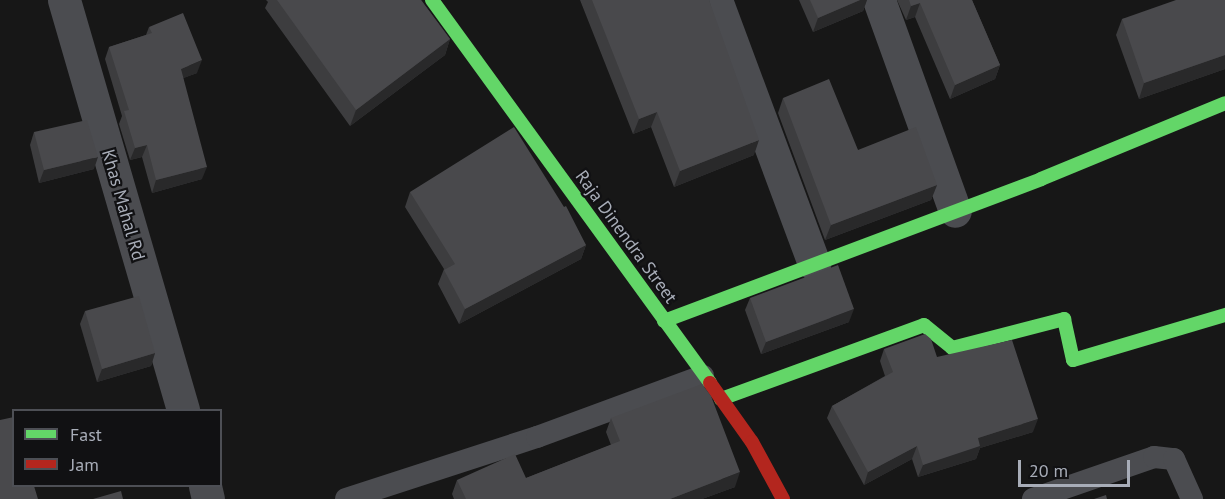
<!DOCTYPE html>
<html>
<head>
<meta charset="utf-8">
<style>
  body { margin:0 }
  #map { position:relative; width:1225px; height:499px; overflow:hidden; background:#171717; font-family:"PT Sans",sans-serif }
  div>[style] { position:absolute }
  .lane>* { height:22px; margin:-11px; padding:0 11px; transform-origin:11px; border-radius:11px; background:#4b4c50 }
  .street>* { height:33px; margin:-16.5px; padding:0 16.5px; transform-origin:16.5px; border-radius:16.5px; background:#4b4c50 }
  .fast>* { height:14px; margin:-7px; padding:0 7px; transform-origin:7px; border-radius:7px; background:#63d668 }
  .jam>* { height:14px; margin:-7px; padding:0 7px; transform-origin:7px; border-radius:7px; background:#b3261e }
  .wall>* { inset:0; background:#3d3d3f }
  .shaded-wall>* { inset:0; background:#29292a }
  .building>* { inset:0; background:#49494c }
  span { translate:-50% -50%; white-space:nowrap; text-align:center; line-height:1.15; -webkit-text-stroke:4.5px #111113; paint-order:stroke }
  .street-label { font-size:18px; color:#a8adb8 }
  .legend { position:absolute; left:12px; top:409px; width:210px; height:78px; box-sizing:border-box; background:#111113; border:2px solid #4d4f55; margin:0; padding:8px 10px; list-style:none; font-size:18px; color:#a8adb8 }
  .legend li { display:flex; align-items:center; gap:12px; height:30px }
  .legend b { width:30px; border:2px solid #4d4f55 }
  .scale { position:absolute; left:1018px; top:460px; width:112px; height:27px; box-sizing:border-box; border:3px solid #a8adb8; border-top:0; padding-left:8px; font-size:18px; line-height:21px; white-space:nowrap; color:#a8adb8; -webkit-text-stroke:4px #111113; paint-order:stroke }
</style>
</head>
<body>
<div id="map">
  <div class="lane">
    <div style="left:346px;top:499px;width:201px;rotate:-18deg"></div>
    <div style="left:537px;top:437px;width:177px;rotate:-20.2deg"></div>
    <div style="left:1033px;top:499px;width:128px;rotate:-19.1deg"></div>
    <div style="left:1154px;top:457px;width:20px;rotate:6deg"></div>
    <div style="left:1174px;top:459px;width:44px;rotate:65.8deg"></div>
  </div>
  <div class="street">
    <div style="left:64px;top:0;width:427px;rotate:73.8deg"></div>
    <div style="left:716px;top:0;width:282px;rotate:69.6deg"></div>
    <div style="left:879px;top:0;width:224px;rotate:70.2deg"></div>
    <div style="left:205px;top:486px;width:13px;rotate:77deg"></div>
  </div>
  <div class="fast">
    <div style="left:432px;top:0;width:473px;rotate:54deg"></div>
    <div style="left:664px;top:321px;width:403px;rotate:-20.6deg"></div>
    <div style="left:1041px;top:179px;width:199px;rotate:-22.4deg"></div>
    <div style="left:721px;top:399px;width:216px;rotate:-20deg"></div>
    <div style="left:924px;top:325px;width:36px;rotate:39deg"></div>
    <div style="left:952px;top:348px;width:116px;rotate:-14.5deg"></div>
    <div style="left:1064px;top:319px;width:42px;rotate:77.6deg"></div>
    <div style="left:1073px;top:360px;width:159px;rotate:-16.5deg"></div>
  </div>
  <div class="jam">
    <div style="left:710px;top:383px;width:72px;rotate:54.6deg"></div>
    <div style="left:752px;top:442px;width:65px;rotate:61.5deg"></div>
  </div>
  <div class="wall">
    <div style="clip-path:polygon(266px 0,421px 0,450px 39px,445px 55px,350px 126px,265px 8px,268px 2px)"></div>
    <div style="clip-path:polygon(580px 0,709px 0,754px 155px,674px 187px,651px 127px,633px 134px)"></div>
    <div style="clip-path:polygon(799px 0,867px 0,863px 11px,813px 32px)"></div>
    <div style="clip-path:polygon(897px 0,972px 0,1000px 65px,995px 79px,950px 99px,915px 17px,906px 20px)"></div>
    <div style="clip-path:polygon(1225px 0,1225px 69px,1139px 99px,1116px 35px,1122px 19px)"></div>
    <div style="clip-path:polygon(149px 27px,197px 73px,183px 78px,202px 179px,152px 193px,142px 157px,130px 160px,119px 124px,122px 116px,105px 59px,109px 47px,146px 35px)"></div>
    <div style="clip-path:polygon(783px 98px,858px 150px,937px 185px,931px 200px,825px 240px,778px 113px)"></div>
    <div style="clip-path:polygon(34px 132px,94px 169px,39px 183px,30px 145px)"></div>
    <div style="clip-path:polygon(410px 192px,586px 245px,581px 259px,459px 324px,438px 284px,444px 269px,405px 207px)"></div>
    <div style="clip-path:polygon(750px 298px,849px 322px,761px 354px,745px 310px)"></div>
    <div style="clip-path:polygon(85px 311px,155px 353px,151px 366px,97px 382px,80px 324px)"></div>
    <div style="clip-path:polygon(884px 349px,937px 357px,1033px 432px,980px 448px,976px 459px,918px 477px,912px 459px,864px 485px,827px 418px,832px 406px,885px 376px,880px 361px)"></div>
    <div style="clip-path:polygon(611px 418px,735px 487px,702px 499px,454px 499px,452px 494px,457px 480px,526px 478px,611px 445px,606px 432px)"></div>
  </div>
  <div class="shaded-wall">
    <div style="clip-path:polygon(860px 0,867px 0,863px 11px,813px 32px,818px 18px)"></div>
    <div style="clip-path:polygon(920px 3px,915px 17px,906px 20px,911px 6px)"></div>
    <div style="clip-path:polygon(450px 39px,445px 55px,350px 126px,356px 110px)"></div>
    <div style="clip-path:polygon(1225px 55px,1225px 69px,1139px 99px,1144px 83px)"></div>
    <div style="clip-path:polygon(202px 60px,197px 73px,176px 81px,181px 69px)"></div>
    <div style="clip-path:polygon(1000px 65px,995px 79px,950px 99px,955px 85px)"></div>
    <div style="clip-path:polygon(657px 112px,651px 127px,633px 134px,639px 119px)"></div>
    <div style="clip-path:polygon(759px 140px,754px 155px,674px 187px,680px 171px)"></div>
    <div style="clip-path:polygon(147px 145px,142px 157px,130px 160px,135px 148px)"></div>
    <div style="clip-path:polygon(98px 157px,94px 169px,39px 183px,44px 170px)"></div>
    <div style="clip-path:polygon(207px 167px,202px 179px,152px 193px,156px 180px)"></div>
    <div style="clip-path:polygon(937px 185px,931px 200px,825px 240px,831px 225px)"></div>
    <div style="clip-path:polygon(586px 245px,581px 259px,459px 324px,465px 309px)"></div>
    <div style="clip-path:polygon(854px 309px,849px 322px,761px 354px,766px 342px)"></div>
    <div style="clip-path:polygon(155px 353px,151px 366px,97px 382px,102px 369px)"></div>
    <div style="clip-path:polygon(1038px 419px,1033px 432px,980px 448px,976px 459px,918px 477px,923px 465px,978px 438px)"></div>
    <div style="clip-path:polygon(917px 446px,912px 459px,864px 485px,868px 472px)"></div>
    <div style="clip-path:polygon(740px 472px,735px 487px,702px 499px,670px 499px)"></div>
  </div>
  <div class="building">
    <div style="clip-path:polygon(277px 0,421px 0,450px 39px,356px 110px)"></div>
    <div style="clip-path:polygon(592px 0,709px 0,759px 140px,680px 171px,657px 112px,639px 119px)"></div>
    <div style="clip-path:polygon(810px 0,860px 0,818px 18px)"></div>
    <div style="clip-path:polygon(909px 0,972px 0,1000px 65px,955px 85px,920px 3px,911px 6px)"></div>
    <div style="clip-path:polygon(1176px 0,1225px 0,1225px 55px,1144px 83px,1122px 19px)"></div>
    <div style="clip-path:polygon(183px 13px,202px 60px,181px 69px,207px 167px,156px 180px,147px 145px,135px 148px,124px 111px,129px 110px,109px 47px,152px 33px,149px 27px)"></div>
    <div style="clip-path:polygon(829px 79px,858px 150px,916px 127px,937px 185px,831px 225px,783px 98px)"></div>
    <div style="clip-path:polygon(87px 120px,98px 157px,44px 170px,34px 132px)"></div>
    <div style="clip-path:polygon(514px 127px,564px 207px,566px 206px,586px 245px,465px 309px,444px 270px,455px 264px,410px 192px)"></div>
    <div style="clip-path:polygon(838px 265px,854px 309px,766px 342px,750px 298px)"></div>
    <div style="clip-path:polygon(139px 296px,155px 353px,102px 369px,85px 311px)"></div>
    <div style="clip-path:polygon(925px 334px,931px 339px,937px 357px,1012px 340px,1038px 419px,978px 438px,980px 446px,923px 465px,917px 446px,868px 472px,832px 406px,893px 372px,884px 349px)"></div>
    <div style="clip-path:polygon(702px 384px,711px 396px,740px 472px,670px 499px,466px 499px,457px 480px,515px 454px,526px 478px,620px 441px,611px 418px)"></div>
    <div style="clip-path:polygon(14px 417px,14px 486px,34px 486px,38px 499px,0 499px,0 420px)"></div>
    <div style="clip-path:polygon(121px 491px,123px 499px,93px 499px)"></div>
    <div style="clip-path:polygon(1106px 495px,1107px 499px,1094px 499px)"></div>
  </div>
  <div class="street-label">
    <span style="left:123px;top:205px;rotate:74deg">Khas Mahal Rd</span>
    <span style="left:626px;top:237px;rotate:54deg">Raja Dinendra Street</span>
  </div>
  <ul class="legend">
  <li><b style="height:8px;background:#63d668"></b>Fast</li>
  <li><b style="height:8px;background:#b3261e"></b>Jam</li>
  </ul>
  <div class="scale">20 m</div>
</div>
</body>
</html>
